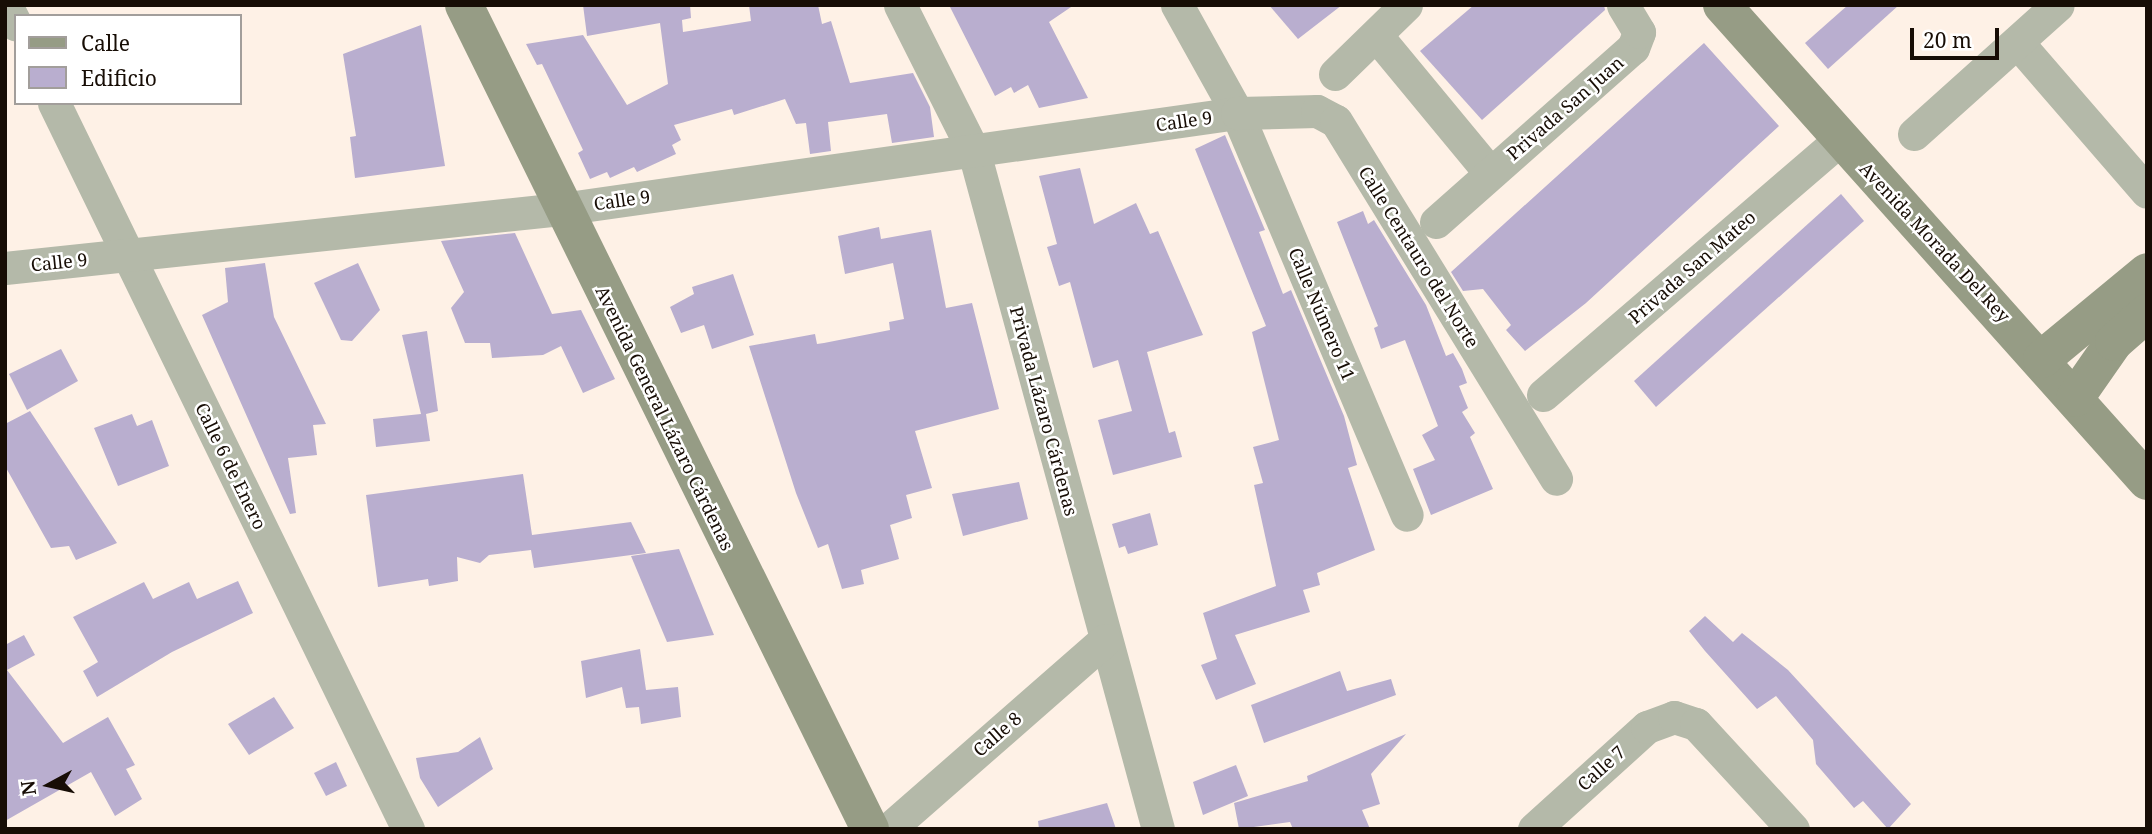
<!DOCTYPE html>
<html>
<head>
<meta charset="utf-8">
<style>
  body { margin:0 }
  #map { position:relative; width:2152px; height:834px; overflow:hidden; background:#fef1e6; font-family:"Noto Serif",serif }
  div>[style] { position:absolute }
  .building>* { inset:0; background:#b9aecf }
  .street>* { height:33px; margin:-16.5px; padding:0 16.5px; transform-origin:16.5px; border-radius:16.5px; background:#b4b9a9 }
  .secondary>* { height:38px; margin:-19px; padding:0 19px; transform-origin:19px; border-radius:19px; background:#969c85 }
  span { translate:-50% -50%; white-space:nowrap; text-align:center; line-height:1.15; -webkit-text-stroke:5px #fff; paint-order:stroke }
  .street-label { font-size:18px; color:#170d05 }
  .frame { position:absolute; inset:0; border:7px solid #170d05; pointer-events:none }
  .legend { position:absolute; left:14px; top:14px; width:228px; height:91px; box-sizing:border-box; background:#fff; border:2px solid #a29e9b; margin:0; padding:9px 12px; list-style:none; font-size:21px; color:#170d05 }
  .legend li { display:flex; align-items:center; gap:14px; height:35px }
  .legend b { width:35px; border:2px solid #a29e9b }
  .north { position:absolute; left:14px; top:750px; width:70px; height:70px; -webkit-text-stroke:5px #fff; paint-order:stroke; rotate:262deg; font-size:19px; font-weight:700; line-height:28px; text-align:center; color:#170d05 }
  .north::after { content:''; display:block; margin:auto; width:24px; height:32px; background:#170d05; clip-path:polygon(50% 0,100% 100%,50% 72%,0 100%) }
  .scale { position:absolute; left:1910px; top:28px; width:89px; height:32px; box-sizing:border-box; border:4px solid #170d05; border-top:0; padding-left:9px; font-size:21px; line-height:24px; white-space:nowrap; color:#170d05; -webkit-text-stroke:5px #fff; paint-order:stroke }
</style>
</head>
<body>
<div id="map">
  <div class="building">
    <div style="clip-path:polygon(583px 5px,690px 5px,691px 18px,682px 20px,683px 32px,751px 21px,749px 5px,818px 5px,822px 24px,831px 21px,850px 83px,913px 73px,930px 107px,934px 137px,892px 143px,887px 114px,828px 122px,831px 151px,810px 154px,806px 123px,796px 124px,785px 99px,734px 115px,732px 109px,674px 125px,681px 140px,672px 145px,676px 154px,637px 172px,634px 167px,610px 178px,607px 172px,590px 179px,578px 153px,583px 150px,542px 64px,537px 65px,526px 44px,583px 35px,627px 105px,668px 84px,660px 23px,587px 36px)"></div>
    <div style="clip-path:polygon(949px 5px,1074px 5px,1049px 22px,1088px 98px,1039px 108px,1028px 85px,1014px 93px,1011px 87px,995px 96px)"></div>
    <div style="clip-path:polygon(1269px 5px,1342px 5px,1298px 39px)"></div>
    <div style="clip-path:polygon(1474px 5px,1604px 5px,1605px 10px,1482px 120px,1420px 51px)"></div>
    <div style="clip-path:polygon(1848px 5px,1899px 5px,1828px 69px,1805px 43px)"></div>
    <div style="clip-path:polygon(421px 25px,445px 166px,355px 178px,350px 137px,356px 136px,343px 54px)"></div>
    <div style="clip-path:polygon(1704px 43px,1779px 126px,1586px 303px,1525px 351px,1506px 330px,1511px 325px,1483px 289px,1463px 291px,1451px 272px)"></div>
    <div style="clip-path:polygon(1225px 135px,1265px 230px,1259px 232px,1283px 294px,1291px 290px,1344px 416px,1357px 465px,1348px 468px,1375px 550px,1317px 573px,1320px 585px,1303px 590px,1310px 612px,1235px 635px,1256px 684px,1216px 700px,1201px 665px,1217px 659px,1203px 613px,1276px 586px,1254px 485px,1263px 483px,1253px 447px,1279px 440px,1252px 332px,1266px 326px,1195px 149px)"></div>
    <div style="clip-path:polygon(1080px 168px,1094px 224px,1136px 203px,1150px 234px,1158px 231px,1203px 335px,1147px 352px,1169px 433px,1175px 431px,1182px 457px,1113px 475px,1098px 420px,1132px 411px,1118px 360px,1093px 368px,1070px 282px,1059px 286px,1047px 247px,1057px 244px,1039px 176px)"></div>
    <div style="clip-path:polygon(1841px 194px,1864px 221px,1656px 407px,1634px 381px)"></div>
    <div style="clip-path:polygon(1363px 211px,1368px 224px,1374px 220px,1426px 305px,1446px 356px,1453px 353px,1462px 369px,1467px 383px,1459px 386px,1468px 408px,1462px 412px,1475px 433px,1470px 437px,1493px 489px,1431px 515px,1413px 469px,1435px 460px,1422px 435px,1438px 426px,1405px 340px,1381px 349px,1374px 328px,1378px 326px,1337px 222px)"></div>
    <div style="clip-path:polygon(879px 227px,881px 239px,931px 230px,946px 308px,972px 303px,999px 409px,915px 431px,932px 488px,906px 495px,912px 518px,890px 525px,899px 559px,861px 570px,864px 584px,842px 589px,828px 544px,818px 548px,796px 493px,749px 346px,815px 334px,817px 344px,824px 343px,890px 330px,889px 322px,904px 319px,893px 263px,845px 274px,838px 236px)"></div>
    <div style="clip-path:polygon(515px 233px,552px 314px,581px 310px,615px 379px,583px 393px,561px 346px,543px 355px,492px 358px,490px 343px,465px 343px,451px 308px,464px 292px,441px 241px)"></div>
    <div style="clip-path:polygon(265px 263px,274px 317px,326px 424px,313px 425px,317px 455px,288px 458px,296px 513px,290px 514px,202px 315px,228px 302px,225px 268px)"></div>
    <div style="clip-path:polygon(358px 263px,380px 310px,352px 341px,341px 340px,314px 283px)"></div>
    <div style="clip-path:polygon(733px 274px,754px 335px,712px 349px,704px 325px,681px 333px,670px 307px,694px 294px,692px 287px)"></div>
    <div style="clip-path:polygon(427px 331px,438px 411px,426px 414px,430px 441px,376px 447px,373px 419px,421px 414px,402px 335px)"></div>
    <div style="clip-path:polygon(61px 349px,78px 381px,27px 410px,9px 374px)"></div>
    <div style="clip-path:polygon(30px 411px,117px 543px,76px 560px,69px 546px,51px 548px,5px 466px,5px 424px)"></div>
    <div style="clip-path:polygon(132px 414px,137px 426px,152px 420px,169px 466px,118px 486px,94px 428px)"></div>
    <div style="clip-path:polygon(523px 474px,532px 535px,631px 522px,646px 553px,534px 568px,531px 550px,489px 555px,480px 563px,457px 557px,458px 581px,429px 586px,428px 579px,378px 587px,366px 495px)"></div>
    <div style="clip-path:polygon(1019px 482px,1028px 519px,963px 536px,952px 494px)"></div>
    <div style="clip-path:polygon(1150px 513px,1158px 545px,1128px 554px,1125px 546px,1119px 548px,1112px 524px)"></div>
    <div style="clip-path:polygon(679px 549px,714px 635px,667px 642px,631px 556px)"></div>
    <div style="clip-path:polygon(238px 581px,253px 613px,172px 652px,97px 697px,83px 671px,98px 662px,73px 617px,144px 582px,153px 599px,189px 582px,197px 599px)"></div>
    <div style="clip-path:polygon(1705px 616px,1733px 642px,1742px 633px,1788px 670px,1911px 804px,1888px 829px,1863px 801px,1854px 808px,1816px 764px,1813px 740px,1776px 696px,1757px 709px,1705px 651px,1689px 631px)"></div>
    <div style="clip-path:polygon(24px 635px,35px 655px,7px 670px,63px 743px,108px 717px,135px 765px,126px 769px,142px 799px,115px 816px,91px 772px,5px 821px,5px 645px)"></div>
    <div style="clip-path:polygon(640px 649px,646px 690px,678px 687px,681px 717px,641px 724px,639px 707px,626px 708px,622px 687px,586px 698px,581px 661px)"></div>
    <div style="clip-path:polygon(1340px 671px,1347px 691px,1391px 679px,1396px 695px,1264px 743px,1251px 705px)"></div>
    <div style="clip-path:polygon(274px 697px,294px 728px,249px 755px,228px 724px)"></div>
    <div style="clip-path:polygon(1406px 734px,1371px 774px,1380px 804px,1362px 810px,1370px 829px,1293px 829px,1290px 822px,1239px 829px,1234px 803px,1308px 781px,1307px 776px)"></div>
    <div style="clip-path:polygon(480px 737px,493px 769px,438px 807px,420px 778px,416px 758px,458px 752px)"></div>
    <div style="clip-path:polygon(336px 762px,347px 786px,326px 796px,314px 773px)"></div>
    <div style="clip-path:polygon(1236px 765px,1248px 796px,1203px 815px,1193px 782px)"></div>
    <div style="clip-path:polygon(1107px 803px,1116px 829px,1039px 829px,1038px 821px)"></div>
  </div>
  <div class="street">
    <div style="left:6px;top:5px;width:22px;rotate:63deg"></div>
    <div style="left:900px;top:5px;width:165px;rotate:63.3deg"></div>
    <div style="left:974px;top:152px;width:702px;rotate:74.8deg"></div>
    <div style="left:1177px;top:5px;width:124px;rotate:60.9deg"></div>
    <div style="left:1237px;top:113px;width:436px;rotate:67.1deg"></div>
    <div style="left:1376px;top:35px;width:179px;rotate:50.4deg"></div>
    <div style="left:2017px;top:42px;width:198px;rotate:49.1deg"></div>
    <div style="left:1335px;top:74px;width:99px;rotate:-44.2deg"></div>
    <div style="left:54px;top:103px;width:808px;rotate:64.01deg"></div>
    <div style="left:1914px;top:134px;width:193px;rotate:-41.9deg"></div>
    <div style="left:1436px;top:222px;width:263px;rotate:-41.5deg"></div>
    <div style="left:1633px;top:48px;width:17px;rotate:-69deg"></div>
    <div style="left:1639px;top:32px;width:31px;rotate:-121deg"></div>
    <div style="left:5px;top:268px;width:559px;rotate:-6.06deg"></div>
    <div style="left:561px;top:209px;width:683px;rotate:-8.08deg"></div>
    <div style="left:1237px;top:113px;width:80px;rotate:-1.4deg"></div>
    <div style="left:1317px;top:111px;width:21px;rotate:28deg"></div>
    <div style="left:1336px;top:121px;width:420px;rotate:58.4deg"></div>
    <div style="left:1543px;top:395px;width:393px;rotate:-40.7deg"></div>
    <div style="left:889px;top:829px;width:287px;rotate:-41.2deg"></div>
    <div style="left:1534px;top:829px;width:152px;rotate:-42.1deg"></div>
    <div style="left:1647px;top:727px;width:29px;rotate:-20deg"></div>
    <div style="left:1674px;top:717px;width:23px;rotate:18deg"></div>
    <div style="left:1696px;top:724px;width:143px;rotate:47.3deg"></div>
  </div>
  <div class="secondary">
    <div style="left:464px;top:5px;width:919px;rotate:63.77deg"></div>
    <div style="left:1722px;top:5px;width:638px;rotate:48.24deg"></div>
    <div style="left:2042px;top:359px;width:136px;rotate:-39.6deg"></div>
    <div style="left:2075px;top:398px;width:68px;rotate:-55.1deg"></div>
    <div style="left:2114px;top:342px;width:44px;rotate:-41.3deg"></div>
  </div>
  <div class="street-label">
    <span style="left:1565px;top:108px;rotate:-41deg">Privada San Juan</span>
    <span style="left:1184px;top:121px;rotate:-8deg">Calle 9</span>
    <span style="left:622px;top:200px;rotate:-8deg">Calle 9</span>
    <span style="left:1935px;top:242px;rotate:47deg">Avenida Morada Del Rey</span>
    <span style="left:1419px;top:257px;rotate:58deg">Calle Centauro del Norte</span>
    <span style="left:59px;top:262px;rotate:-6deg">Calle 9</span>
    <span style="left:1692px;top:267px;rotate:-41deg">Privada San Mateo</span>
    <span style="left:1322px;top:314px;rotate:67deg">Calle Número 11</span>
    <span style="left:1044px;top:411px;rotate:75deg">Privada Lázaro Cárdenas</span>
    <span style="left:665px;top:418px;rotate:64deg">Avenida General Lázaro Cárdenas</span>
    <span style="left:231px;top:466px;rotate:64deg">Calle 6 de Enero</span>
    <span style="left:997px;top:734px;rotate:-41deg">Calle 8</span>
    <span style="left:1601px;top:768px;rotate:-42deg">Calle 7</span>
  </div>
  <div class="frame"></div>
  <ul class="legend">
  <li><b style="height:9px;background:#969c85"></b>Calle</li>
  <li><b style="height:19px;background:#b9aecf"></b>Edificio</li>
  </ul>
  <div class="north">N</div>
  <div class="scale">20 m</div>
</div>
</body>
</html>
